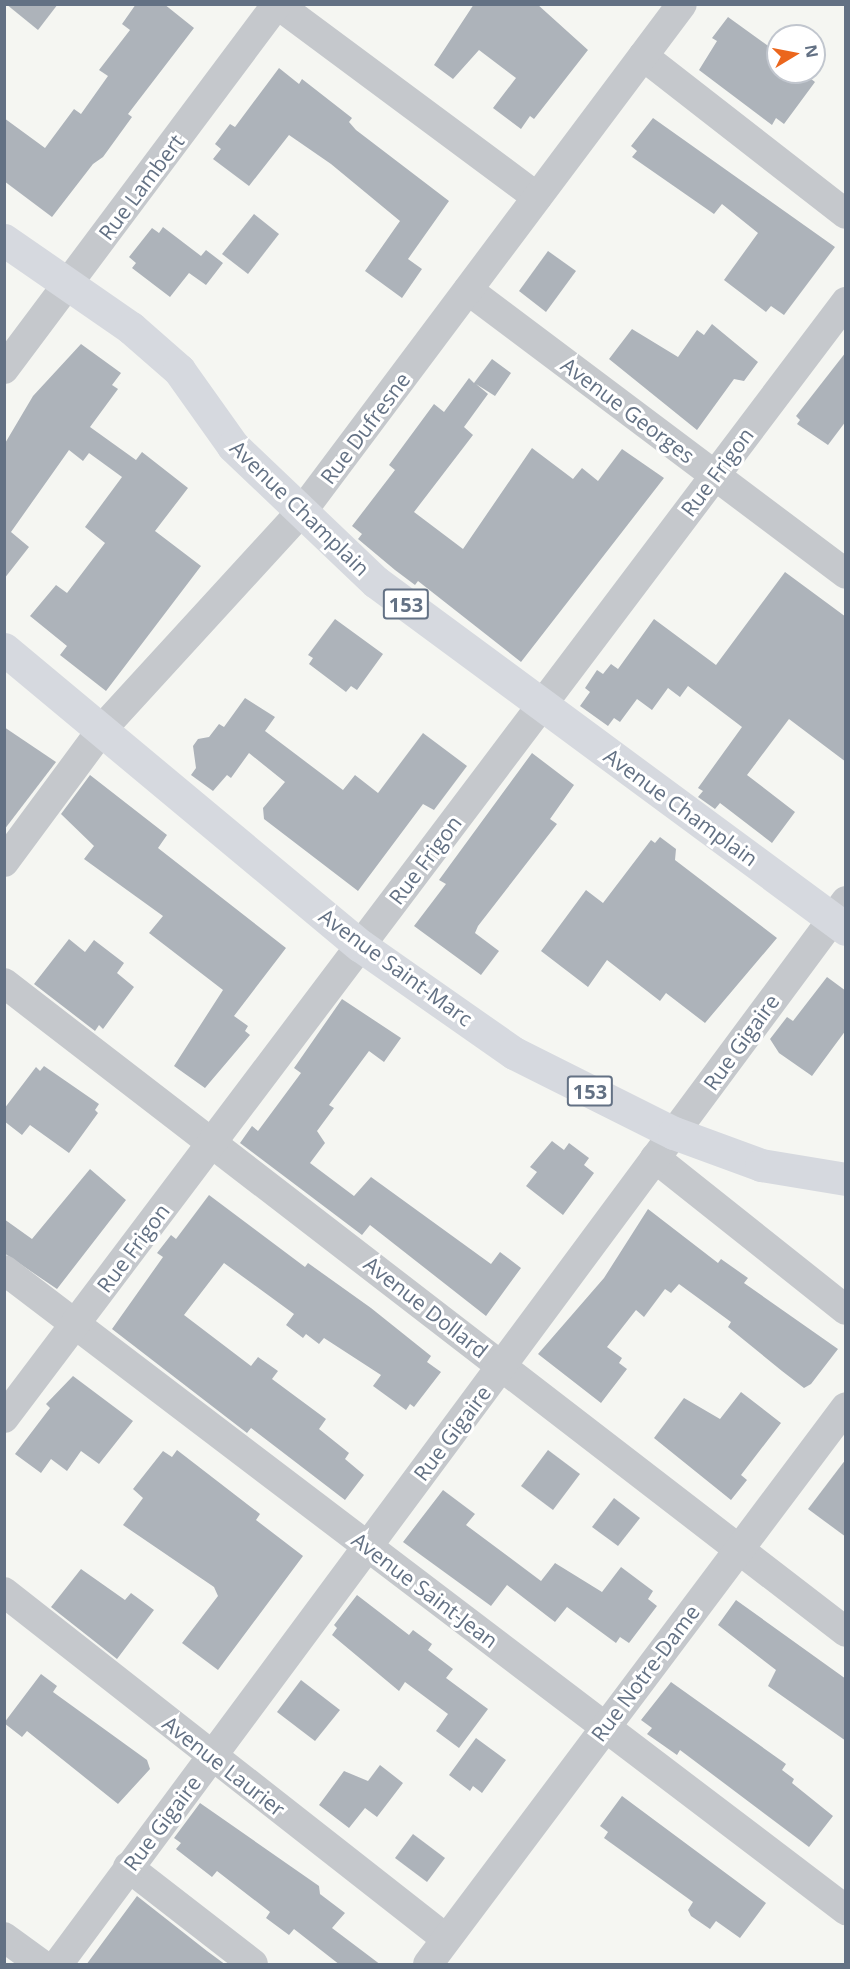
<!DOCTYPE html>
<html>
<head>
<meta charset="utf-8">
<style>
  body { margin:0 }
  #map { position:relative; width:850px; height:1969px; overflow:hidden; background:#f5f6f2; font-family:"Open Sans",sans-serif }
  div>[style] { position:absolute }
  .building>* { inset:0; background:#adb3ba }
  .minor>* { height:30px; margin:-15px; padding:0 15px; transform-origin:15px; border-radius:15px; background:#c5c8cc }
  .major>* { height:33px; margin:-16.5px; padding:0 16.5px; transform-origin:16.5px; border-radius:16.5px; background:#d6d9df }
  span { translate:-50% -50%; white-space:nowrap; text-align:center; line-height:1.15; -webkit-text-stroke:6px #fff; paint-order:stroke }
  .shield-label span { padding:2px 4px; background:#fff; border:2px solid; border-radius:4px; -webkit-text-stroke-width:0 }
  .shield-label { font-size:20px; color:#637184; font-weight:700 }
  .street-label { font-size:21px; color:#637184 }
  .frame { position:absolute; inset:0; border:6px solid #637184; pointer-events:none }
  .north { position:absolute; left:766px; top:24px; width:60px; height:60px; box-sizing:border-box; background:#fff; border:2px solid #c1c6ce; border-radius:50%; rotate:80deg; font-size:16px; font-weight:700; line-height:24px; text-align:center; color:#637184 }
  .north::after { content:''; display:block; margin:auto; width:21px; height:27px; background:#eb661d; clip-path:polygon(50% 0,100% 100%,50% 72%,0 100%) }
</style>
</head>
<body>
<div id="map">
  <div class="building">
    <div style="clip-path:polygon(6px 4px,58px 4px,38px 30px)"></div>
    <div style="clip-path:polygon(136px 4px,164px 4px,194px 28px,128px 114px,132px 117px,103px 157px,93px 164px,52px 217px,4px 181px,4px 118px,45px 148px,74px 109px,81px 114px,108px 76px,99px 70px,130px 30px,122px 24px)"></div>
    <div style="clip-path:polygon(474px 4px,537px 4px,588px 50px,534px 119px,530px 116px,521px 129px,493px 108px,516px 78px,479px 50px,453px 79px,434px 65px)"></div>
    <div style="clip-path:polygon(728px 17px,778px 53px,778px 72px,802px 72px,815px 82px,784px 124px,776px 118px,772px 125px,699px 70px,717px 41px,712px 38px)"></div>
    <div style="clip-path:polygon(279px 68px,299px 84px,302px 79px,352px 118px,349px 122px,356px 130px,449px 201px,408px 259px,422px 269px,402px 298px,365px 271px,400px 221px,331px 164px,289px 135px,249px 186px,213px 159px,221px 149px,215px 144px,230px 124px,235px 127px)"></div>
    <div style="clip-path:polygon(653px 118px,835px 247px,784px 315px,771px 306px,766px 312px,724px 280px,758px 233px,722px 204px,714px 214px,632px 157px,637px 151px,631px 146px)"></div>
    <div style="clip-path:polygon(254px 214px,279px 234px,248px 274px,222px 254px)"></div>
    <div style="clip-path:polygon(163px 227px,201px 256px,206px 250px,223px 263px,206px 285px,189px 273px,170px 297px,132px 268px,136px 263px,129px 257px,152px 228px,159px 233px)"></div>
    <div style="clip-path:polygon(548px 251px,576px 271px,546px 312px,519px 291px)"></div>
    <div style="clip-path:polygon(712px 324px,758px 362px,744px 381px,734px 379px,697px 430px,609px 359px,632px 329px,678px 357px,697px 330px,704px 335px)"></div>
    <div style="clip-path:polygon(81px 344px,121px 373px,112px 385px,118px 389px,90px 427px,136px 460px,142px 452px,188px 488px,155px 531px,201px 566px,106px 691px,60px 655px,67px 646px,30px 616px,56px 585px,67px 593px,105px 543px,85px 527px,122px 477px,89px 453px,83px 461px,69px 450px,11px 532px,29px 547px,4px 579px,4px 445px,33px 396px)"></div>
    <div style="clip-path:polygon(846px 352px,846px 421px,828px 445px,797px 424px,800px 420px,796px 416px)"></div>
    <div style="clip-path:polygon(492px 359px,511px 373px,495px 396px,476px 384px,488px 394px,464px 427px,473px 435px,414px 512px,463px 549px,532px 448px,573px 479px,582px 468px,598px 481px,622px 449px,664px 478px,521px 662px,418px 581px,415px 585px,395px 570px,358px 539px,362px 534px,352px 526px,395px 470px,389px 465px,434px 404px,444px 412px,469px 378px,474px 383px)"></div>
    <div style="clip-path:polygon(785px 572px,846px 617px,846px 762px,789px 719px,747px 775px,795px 812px,772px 843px,720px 803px,715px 809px,698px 797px,703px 791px,698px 788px,742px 727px,688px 686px,680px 697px,668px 688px,652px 710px,637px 699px,620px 722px,614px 718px,608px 726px,580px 706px,590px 692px,585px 688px,597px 670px,603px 674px,611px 664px,618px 669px,654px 619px,716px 665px)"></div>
    <div style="clip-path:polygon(335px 619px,383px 654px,357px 690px,351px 686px,346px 692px,309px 664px,313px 658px,308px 655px)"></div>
    <div style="clip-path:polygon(245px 698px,275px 717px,265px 731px,343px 790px,355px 775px,378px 793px,423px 733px,467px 766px,434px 810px,423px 804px,358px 891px,264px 819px,263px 808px,285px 782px,249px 753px,231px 778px,227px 775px,213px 791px,191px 775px,196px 768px,193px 746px,198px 739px,209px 737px,219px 724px,224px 727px)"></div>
    <div style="clip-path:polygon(4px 727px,56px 762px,4px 830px)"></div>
    <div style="clip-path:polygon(532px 753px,574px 785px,550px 819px,557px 824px,478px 926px,475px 933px,499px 951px,481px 975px,414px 926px,446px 884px,439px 880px)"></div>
    <div style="clip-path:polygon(90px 775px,167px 835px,158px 848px,286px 948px,234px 1016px,248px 1026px,245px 1031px,250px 1035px,205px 1088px,174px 1066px,223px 990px,149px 933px,163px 916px,84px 859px,94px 846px,61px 814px)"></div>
    <div style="clip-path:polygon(660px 837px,676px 849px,675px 860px,777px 938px,705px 1023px,666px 993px,660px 1001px,607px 960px,588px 987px,541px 951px,586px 890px,603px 903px,651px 840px,655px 843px)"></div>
    <div style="clip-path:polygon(69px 939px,85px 952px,94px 940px,124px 963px,117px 973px,134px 987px,103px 1029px,99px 1025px,95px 1031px,34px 984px)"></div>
    <div style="clip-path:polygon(827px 977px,846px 991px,846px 1030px,812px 1076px,779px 1053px,770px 1039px,787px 1017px,793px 1021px)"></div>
    <div style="clip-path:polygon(342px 999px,401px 1038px,384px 1062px,369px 1051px,329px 1105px,334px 1108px,317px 1131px,325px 1143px,310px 1163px,354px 1196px,371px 1177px,491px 1264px,500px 1252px,521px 1268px,486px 1316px,370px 1225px,362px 1235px,240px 1143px,252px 1126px,258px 1131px,301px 1073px,294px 1068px)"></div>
    <div style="clip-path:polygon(44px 1066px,99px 1104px,95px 1110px,98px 1113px,69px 1153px,30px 1125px,22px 1135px,4px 1121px,4px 1109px,36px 1067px,40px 1071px)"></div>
    <div style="clip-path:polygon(552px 1141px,564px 1150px,569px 1143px,589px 1158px,584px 1165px,594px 1173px,563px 1215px,526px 1186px,537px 1172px,530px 1167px)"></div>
    <div style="clip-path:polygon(90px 1169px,126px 1200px,57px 1289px,4px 1253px,4px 1219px,32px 1239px)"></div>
    <div style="clip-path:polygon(209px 1195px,305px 1267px,308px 1263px,371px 1308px,431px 1356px,427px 1362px,441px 1372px,414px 1407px,410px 1404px,406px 1410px,373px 1386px,381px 1375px,324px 1338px,319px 1344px,306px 1334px,303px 1338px,286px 1325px,294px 1314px,224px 1263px,184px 1315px,251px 1366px,258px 1357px,278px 1371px,272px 1379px,326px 1419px,319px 1429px,349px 1453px,345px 1459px,364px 1475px,345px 1500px,251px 1428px,247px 1433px,112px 1329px,163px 1257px,157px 1253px,171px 1235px,176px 1239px)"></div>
    <div style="clip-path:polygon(648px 1209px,718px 1263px,721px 1259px,748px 1278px,744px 1283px,838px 1349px,811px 1384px,804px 1388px,782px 1371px,728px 1327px,731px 1322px,679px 1284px,671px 1293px,665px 1289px,644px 1317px,636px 1310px,607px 1347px,622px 1358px,619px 1363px,627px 1369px,601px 1403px,538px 1354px,604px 1278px)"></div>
    <div style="clip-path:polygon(73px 1376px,133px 1421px,99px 1464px,81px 1451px,67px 1471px,51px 1459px,41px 1473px,15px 1454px,50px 1408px,46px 1404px)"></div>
    <div style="clip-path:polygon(741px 1392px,781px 1423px,741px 1475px,747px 1480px,731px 1500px,654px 1438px,684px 1398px,720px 1419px)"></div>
    <div style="clip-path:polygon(177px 1450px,260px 1514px,256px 1520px,303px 1556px,218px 1670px,182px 1643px,218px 1596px,214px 1587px,123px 1525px,143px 1498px,133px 1489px,163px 1451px,172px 1457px)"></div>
    <div style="clip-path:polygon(548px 1450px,580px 1474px,553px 1510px,521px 1486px)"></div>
    <div style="clip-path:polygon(846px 1459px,846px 1537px,808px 1509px)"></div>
    <div style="clip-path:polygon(443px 1490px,475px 1514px,466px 1525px,541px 1581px,555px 1563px,602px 1592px,621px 1567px,653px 1591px,648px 1599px,657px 1606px,629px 1643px,620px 1637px,616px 1643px,567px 1607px,555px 1622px,507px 1585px,491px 1606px,403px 1542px)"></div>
    <div style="clip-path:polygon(614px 1498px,640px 1518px,618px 1546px,592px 1527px)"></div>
    <div style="clip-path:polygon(81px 1569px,125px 1600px,131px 1593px,154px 1610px,117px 1659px,51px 1607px)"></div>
    <div style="clip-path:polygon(357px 1595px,409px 1635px,413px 1630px,432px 1644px,428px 1650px,453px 1669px,446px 1678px,488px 1709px,459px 1748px,436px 1731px,448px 1714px,405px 1682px,399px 1691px,332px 1635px,337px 1628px,334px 1625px)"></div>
    <div style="clip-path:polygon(736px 1600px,846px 1679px,846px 1741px,768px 1686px,776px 1670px,718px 1625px)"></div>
    <div style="clip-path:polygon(41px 1674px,57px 1686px,53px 1692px,147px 1760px,150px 1769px,118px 1804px,27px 1731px,22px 1737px,4px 1723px)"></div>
    <div style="clip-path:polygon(301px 1680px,340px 1710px,315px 1741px,277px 1712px)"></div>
    <div style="clip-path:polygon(671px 1682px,786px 1764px,782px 1770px,794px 1779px,792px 1783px,833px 1816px,809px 1847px,680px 1750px,677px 1755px,647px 1734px,652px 1728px,641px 1720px)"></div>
    <div style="clip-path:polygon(476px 1738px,506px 1760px,482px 1793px,473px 1786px,470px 1791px,449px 1775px)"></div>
    <div style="clip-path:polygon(380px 1765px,403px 1783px,377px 1817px,365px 1808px,349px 1828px,319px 1805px,344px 1771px,368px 1781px)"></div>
    <div style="clip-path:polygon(622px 1796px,766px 1903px,740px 1938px,716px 1921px,710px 1929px,691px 1916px,688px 1910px,693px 1902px,604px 1838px,608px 1832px,600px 1826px)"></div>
    <div style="clip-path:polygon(200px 1803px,319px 1886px,320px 1894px,345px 1913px,332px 1928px,381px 1965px,340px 1965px,294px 1929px,289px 1935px,266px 1918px,270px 1912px,217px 1871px,212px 1877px,176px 1849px,181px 1843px,174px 1838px)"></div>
    <div style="clip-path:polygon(413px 1834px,445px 1858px,427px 1882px,395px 1858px)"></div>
    <div style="clip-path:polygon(137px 1896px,207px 1951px,226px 1965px,86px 1965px)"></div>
  </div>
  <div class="minor">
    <div style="left:277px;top:4px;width:324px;rotate:36.6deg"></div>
    <div style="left:643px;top:56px;width:257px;rotate:37.9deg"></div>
    <div style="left:468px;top:290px;width:473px;rotate:36.9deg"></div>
    <div style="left:4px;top:369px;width:456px;rotate:-53.2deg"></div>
    <div style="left:4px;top:862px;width:167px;rotate:-53.5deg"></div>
    <div style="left:103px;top:728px;width:296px;rotate:-47.5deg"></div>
    <div style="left:303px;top:510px;width:632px;rotate:-53.17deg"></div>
    <div style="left:4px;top:983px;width:1063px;rotate:37.62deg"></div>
    <div style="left:655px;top:1158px;width:244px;rotate:38.5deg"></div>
    <div style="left:4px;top:1270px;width:1058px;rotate:37.24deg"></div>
    <div style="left:4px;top:1418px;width:1398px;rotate:-52.97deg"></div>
    <div style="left:4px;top:1592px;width:561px;rotate:38.12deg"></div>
    <div style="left:128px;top:1867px;width:158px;rotate:37.8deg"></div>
    <div style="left:4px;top:1937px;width:46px;rotate:36.1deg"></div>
    <div style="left:58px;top:1964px;width:1323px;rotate:-53.45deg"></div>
    <div style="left:428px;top:1964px;width:696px;rotate:-53.11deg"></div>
  </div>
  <div class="major">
    <div style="left:4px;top:240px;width:155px;rotate:34.7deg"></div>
    <div style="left:131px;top:328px;width:64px;rotate:41.2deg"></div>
    <div style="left:179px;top:370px;width:93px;rotate:54.6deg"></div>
    <div style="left:233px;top:446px;width:197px;rotate:43.6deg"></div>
    <div style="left:376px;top:582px;width:584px;rotate:36.44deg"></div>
    <div style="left:4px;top:649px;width:464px;rotate:39.8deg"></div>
    <div style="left:361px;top:946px;width:187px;rotate:35deg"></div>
    <div style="left:514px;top:1053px;width:179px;rotate:26.6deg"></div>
    <div style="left:674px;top:1133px;width:93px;rotate:20.2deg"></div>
    <div style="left:761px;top:1165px;width:86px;rotate:9.4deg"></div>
  </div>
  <div class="shield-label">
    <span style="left:406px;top:604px">153</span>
    <span style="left:590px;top:1091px">153</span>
  </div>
  <div class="street-label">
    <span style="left:141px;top:187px;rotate:-53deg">Rue Lambert</span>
    <span style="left:628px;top:410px;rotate:37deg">Avenue Georges</span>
    <span style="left:365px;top:428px;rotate:-53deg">Rue Dufresne</span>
    <span style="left:717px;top:472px;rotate:-53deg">Rue Frigon</span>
    <span style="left:300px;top:508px;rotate:44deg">Avenue Champlain</span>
    <span style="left:681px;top:807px;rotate:36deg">Avenue Champlain</span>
    <span style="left:425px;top:860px;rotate:-53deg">Rue Frigon</span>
    <span style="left:396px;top:967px;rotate:36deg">Avenue Saint-Marc</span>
    <span style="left:741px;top:1042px;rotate:-54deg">Rue Gigaire</span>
    <span style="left:133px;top:1248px;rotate:-53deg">Rue Frigon</span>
    <span style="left:426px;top:1307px;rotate:38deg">Avenue Dollard</span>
    <span style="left:452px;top:1433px;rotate:-53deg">Rue Gigaire</span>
    <span style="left:425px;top:1590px;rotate:37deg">Avenue Saint-Jean</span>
    <span style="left:645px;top:1673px;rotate:-53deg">Rue Notre-Dame</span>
    <span style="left:224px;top:1766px;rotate:38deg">Avenue Laurier</span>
    <span style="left:162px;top:1823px;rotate:-53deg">Rue Gigaire</span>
  </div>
  <div class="frame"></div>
  <div class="north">N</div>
</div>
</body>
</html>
